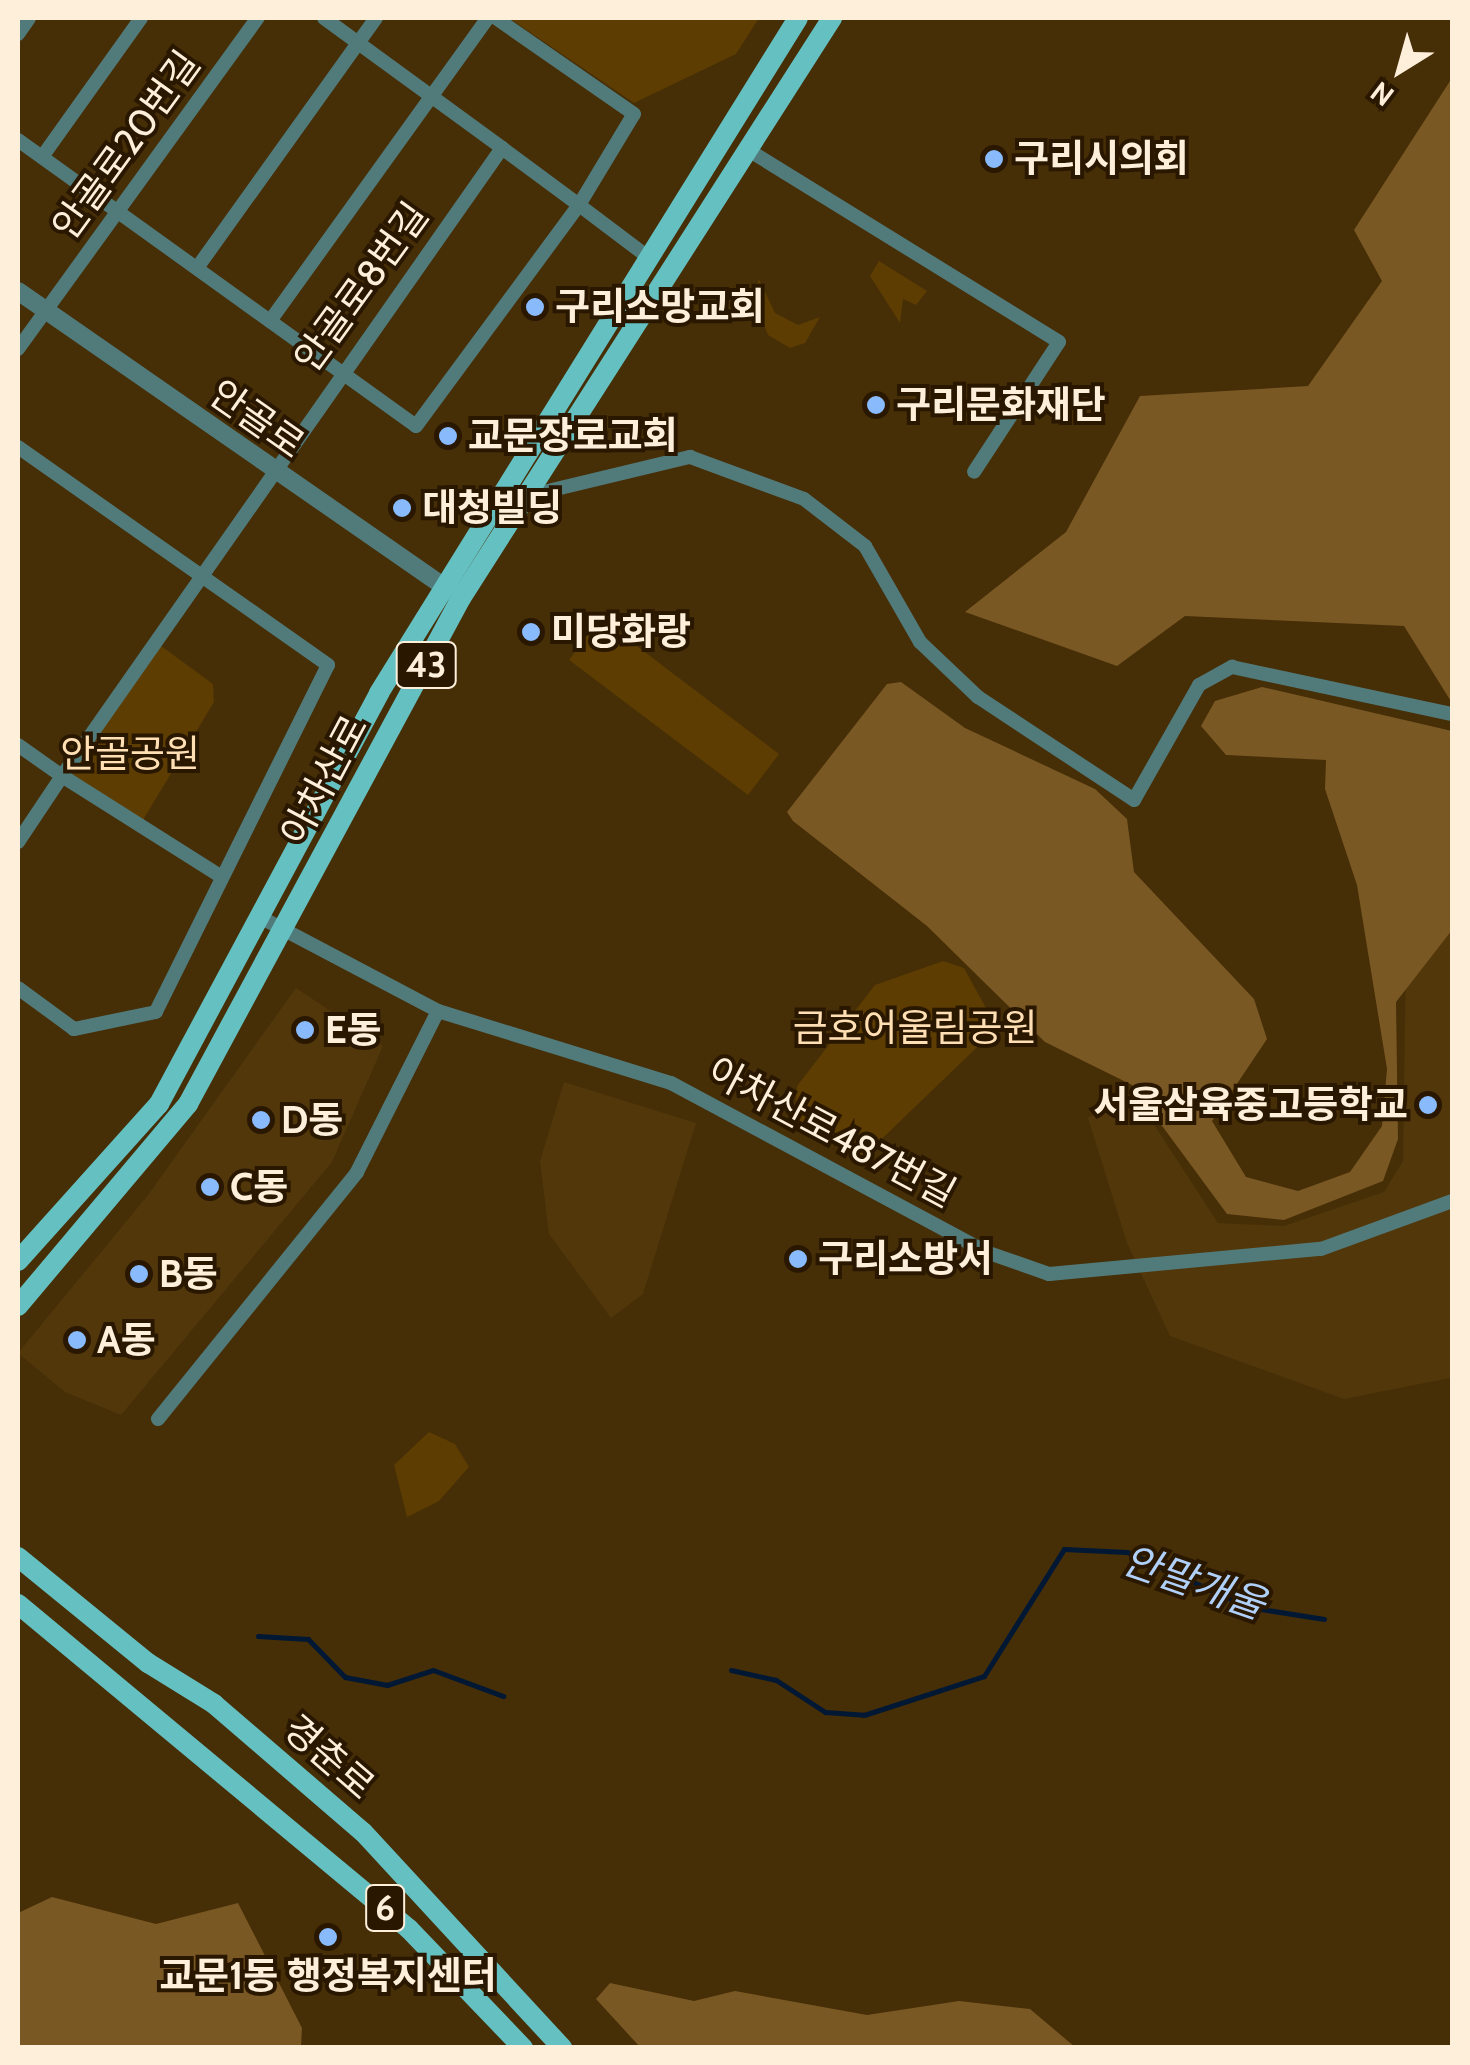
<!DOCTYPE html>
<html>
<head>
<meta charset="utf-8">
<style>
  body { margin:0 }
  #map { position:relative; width:1470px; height:2065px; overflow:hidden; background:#462e07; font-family:Cabin,"Noto Sans KR",sans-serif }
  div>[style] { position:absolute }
  .built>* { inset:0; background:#52370b }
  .green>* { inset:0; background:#5d3d02 }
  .forest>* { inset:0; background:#7a5824 }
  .stream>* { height:5px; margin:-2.5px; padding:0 2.5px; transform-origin:2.5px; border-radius:2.5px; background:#011835 }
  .minor>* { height:14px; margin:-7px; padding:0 7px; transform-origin:7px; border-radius:7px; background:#517b7b }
  .tertiary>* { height:18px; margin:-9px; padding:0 9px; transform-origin:9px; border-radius:9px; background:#517b7b }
  .primary>* { height:20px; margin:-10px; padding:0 10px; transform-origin:10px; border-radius:10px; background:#65c1c1 }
  .dots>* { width:28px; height:28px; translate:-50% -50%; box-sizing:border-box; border:5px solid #291700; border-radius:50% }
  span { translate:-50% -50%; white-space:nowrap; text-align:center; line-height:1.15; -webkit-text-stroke:8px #291700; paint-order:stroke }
  .shield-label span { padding:2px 8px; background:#291700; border:2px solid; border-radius:8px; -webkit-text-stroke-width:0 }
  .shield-label { font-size:35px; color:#feefdb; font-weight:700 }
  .street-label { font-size:38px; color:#feefdb }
  .poi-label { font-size:38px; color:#feefdb; font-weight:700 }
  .left { translate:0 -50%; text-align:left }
  .right { translate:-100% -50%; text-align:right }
  .park-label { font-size:38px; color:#ffdfb3 }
  .water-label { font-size:40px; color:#b0d0f9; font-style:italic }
  .frame { position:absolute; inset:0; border:20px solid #feefdb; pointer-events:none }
  .north { position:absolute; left:1350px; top:20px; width:100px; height:100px; -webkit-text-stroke:8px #291700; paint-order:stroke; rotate:217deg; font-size:28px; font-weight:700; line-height:40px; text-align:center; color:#feefdb }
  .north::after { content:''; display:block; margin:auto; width:35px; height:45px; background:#feefdb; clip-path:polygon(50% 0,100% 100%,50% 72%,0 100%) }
</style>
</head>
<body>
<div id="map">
  <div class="built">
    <div style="clip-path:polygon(1452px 837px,1450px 1378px,1344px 1399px,1170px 1336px,1127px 1243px,1088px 1118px,1133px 1092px,1218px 1223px,1284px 1226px,1384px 1192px,1403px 1161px,1406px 949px)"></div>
    <div style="clip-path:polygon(296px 988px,383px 1046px,332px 1162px,121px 1415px,65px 1392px,18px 1353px,148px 1195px)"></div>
    <div style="clip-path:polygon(564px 1082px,696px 1123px,643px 1294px,611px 1318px,549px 1234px,540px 1161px)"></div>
  </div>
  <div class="green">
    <div style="clip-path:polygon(509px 18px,759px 18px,736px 54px,634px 103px)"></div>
    <div style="clip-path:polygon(879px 261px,927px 291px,916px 305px,903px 299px,900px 323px,870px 276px)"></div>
    <div style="clip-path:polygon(759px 279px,775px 313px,798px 325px,820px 317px,805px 343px,790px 348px,768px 335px,753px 296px)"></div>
    <div style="clip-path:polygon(600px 618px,779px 754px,748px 795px,569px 660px)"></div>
    <div style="clip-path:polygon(153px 640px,213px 684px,214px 702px,140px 825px,62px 776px)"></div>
    <div style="clip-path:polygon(943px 961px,964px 968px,997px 1028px,863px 1157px,795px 1122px,797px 1086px,875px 985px)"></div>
    <div style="clip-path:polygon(429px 1432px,455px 1444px,469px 1467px,439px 1501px,407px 1517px,394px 1465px)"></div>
  </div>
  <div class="forest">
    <div style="clip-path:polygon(1452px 78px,1452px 703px,1404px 626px,1185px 616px,1117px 666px,965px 612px,1066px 532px,1140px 396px,1308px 386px,1382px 281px,1354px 230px)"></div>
    <div style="clip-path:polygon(901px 682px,965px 728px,1095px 789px,1127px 819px,1134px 872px,1254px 999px,1267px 1039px,1212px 1121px,1246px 1177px,1298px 1191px,1350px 1172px,1382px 1126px,1387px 1069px,1357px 885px,1325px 789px,1326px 760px,1226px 755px,1201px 726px,1215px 701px,1262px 687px,1452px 731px,1452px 930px,1396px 1002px,1398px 1139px,1383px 1181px,1284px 1220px,1227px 1214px,1132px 1085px,1045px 1042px,927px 926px,793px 821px,787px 812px,887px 684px)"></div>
    <div style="clip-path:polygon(52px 1897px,156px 1924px,238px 1903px,302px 2028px,301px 2047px,18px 2047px,18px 1913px)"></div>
    <div style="clip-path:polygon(610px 1983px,694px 2001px,735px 1991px,867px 2015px,959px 2001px,1030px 2009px,1075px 2047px,640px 2047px,596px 1999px)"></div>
  </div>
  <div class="stream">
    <div style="left:258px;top:1636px;width:50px;rotate:3.4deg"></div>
    <div style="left:308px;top:1639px;width:53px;rotate:45.8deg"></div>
    <div style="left:345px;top:1677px;width:43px;rotate:10.8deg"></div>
    <div style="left:387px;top:1685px;width:48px;rotate:-18.1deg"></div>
    <div style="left:433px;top:1670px;width:75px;rotate:20.4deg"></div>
    <div style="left:731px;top:1670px;width:46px;rotate:12.5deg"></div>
    <div style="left:776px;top:1680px;width:59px;rotate:33.1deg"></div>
    <div style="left:825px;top:1712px;width:39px;rotate:4deg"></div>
    <div style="left:864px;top:1715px;width:126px;rotate:-18deg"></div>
    <div style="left:984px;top:1676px;width:150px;rotate:-57.8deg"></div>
    <div style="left:1064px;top:1549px;width:63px;rotate:2.7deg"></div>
    <div style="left:1127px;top:1552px;width:133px;rotate:24.4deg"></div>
    <div style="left:1248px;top:1607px;width:77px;rotate:9deg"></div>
  </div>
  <div class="minor">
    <div style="left:324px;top:18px;width:220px;rotate:36.1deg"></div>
    <div style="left:18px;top:34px;width:19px;rotate:-55deg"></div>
    <div style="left:18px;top:140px;width:490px;rotate:35.7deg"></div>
    <div style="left:416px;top:426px;width:275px;rotate:-53.6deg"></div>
    <div style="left:579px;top:205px;width:86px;rotate:37deg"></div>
    <div style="left:750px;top:151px;width:363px;rotate:31.7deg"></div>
    <div style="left:1059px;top:342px;width:155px;rotate:123.2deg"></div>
    <div style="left:42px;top:157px;width:171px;rotate:-54.5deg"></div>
    <div style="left:197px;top:268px;width:307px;rotate:-54.4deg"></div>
    <div style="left:270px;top:321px;width:373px;rotate:-54.3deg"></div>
    <div style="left:18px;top:349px;width:409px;rotate:-54.1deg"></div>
    <div style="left:18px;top:447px;width:379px;rotate:35.1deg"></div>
    <div style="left:328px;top:665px;width:387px;rotate:116.4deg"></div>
    <div style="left:156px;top:1012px;width:84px;rotate:168.3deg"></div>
    <div style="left:74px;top:1029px;width:69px;rotate:-143.8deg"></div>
    <div style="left:527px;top:496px;width:168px;rotate:-13.5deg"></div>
    <div style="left:690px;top:457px;width:121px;rotate:20.2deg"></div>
    <div style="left:804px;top:499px;width:77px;rotate:37.6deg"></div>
    <div style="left:865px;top:546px;width:111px;rotate:60.2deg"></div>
    <div style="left:920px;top:642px;width:80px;rotate:43.5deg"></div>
    <div style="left:978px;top:697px;width:187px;rotate:33.4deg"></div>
    <div style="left:1134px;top:800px;width:132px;rotate:-60.5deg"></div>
    <div style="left:1199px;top:685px;width:38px;rotate:-29deg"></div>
    <div style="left:1232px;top:667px;width:225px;rotate:12.1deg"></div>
    <div style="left:18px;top:745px;width:54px;rotate:35.2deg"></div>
    <div style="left:62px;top:776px;width:767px;rotate:-54.98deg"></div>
    <div style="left:502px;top:148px;width:96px;rotate:36.5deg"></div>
    <div style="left:579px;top:205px;width:106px;rotate:-58.9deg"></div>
    <div style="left:634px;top:114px;width:168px;rotate:-145.2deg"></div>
    <div style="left:18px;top:842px;width:79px;rotate:-56.3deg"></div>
    <div style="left:62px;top:776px;width:187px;rotate:32.3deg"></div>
    <div style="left:258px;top:916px;width:204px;rotate:27.8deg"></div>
    <div style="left:438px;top:1011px;width:244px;rotate:17.2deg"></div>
    <div style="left:671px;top:1083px;width:357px;rotate:28.2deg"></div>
    <div style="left:986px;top:1252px;width:67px;rotate:19.2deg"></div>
    <div style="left:1049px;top:1274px;width:273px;rotate:-5.3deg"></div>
    <div style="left:1321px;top:1249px;width:140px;rotate:-20.1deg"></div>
    <div style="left:158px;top:1419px;width:317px;rotate:-51.1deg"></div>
    <div style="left:357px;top:1172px;width:180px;rotate:-63.3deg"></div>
  </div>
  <div class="tertiary">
    <div style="left:18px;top:291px;width:533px;rotate:34.76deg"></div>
  </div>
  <div class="primary">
    <div style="left:18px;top:1261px;width:211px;rotate:-48.1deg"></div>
    <div style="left:159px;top:1104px;width:466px;rotate:-61.8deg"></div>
    <div style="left:379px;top:693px;width:794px;rotate:-58.17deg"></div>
    <div style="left:18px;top:1306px;width:264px;rotate:-49.9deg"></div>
    <div style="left:188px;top:1104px;width:575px;rotate:-61.65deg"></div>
    <div style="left:461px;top:598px;width:689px;rotate:-57.39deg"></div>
    <div style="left:18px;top:1557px;width:168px;rotate:39.2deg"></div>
    <div style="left:148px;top:1663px;width:78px;rotate:31.8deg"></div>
    <div style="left:214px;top:1704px;width:196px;rotate:40.7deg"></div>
    <div style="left:363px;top:1832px;width:294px;rotate:47.3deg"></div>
    <div style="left:18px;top:1604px;width:508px;rotate:39.73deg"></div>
    <div style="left:409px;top:1929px;width:165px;rotate:46.2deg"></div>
  </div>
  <div class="dots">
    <div style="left:994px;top:159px;background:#88bafc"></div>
    <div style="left:535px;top:307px;background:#88bafc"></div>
    <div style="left:876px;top:405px;background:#88bafc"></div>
    <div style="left:448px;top:436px;background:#88bafc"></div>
    <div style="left:402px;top:508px;background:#88bafc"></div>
    <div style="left:531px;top:632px;background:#88bafc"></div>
    <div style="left:305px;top:1030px;background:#88bafc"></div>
    <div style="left:1428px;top:1105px;background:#88bafc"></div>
    <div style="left:261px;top:1120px;background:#88bafc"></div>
    <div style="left:210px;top:1187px;background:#88bafc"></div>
    <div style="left:798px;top:1259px;background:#88bafc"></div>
    <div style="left:139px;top:1274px;background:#88bafc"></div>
    <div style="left:77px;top:1340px;background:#88bafc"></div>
    <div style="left:328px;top:1937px;background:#88bafc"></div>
  </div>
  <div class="shield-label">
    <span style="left:426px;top:665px">43</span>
    <span style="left:385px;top:1908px">6</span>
  </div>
  <div class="street-label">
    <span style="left:126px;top:145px;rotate:-54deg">안골로20번길</span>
    <span style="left:361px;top:287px;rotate:-54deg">안골로8번길</span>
    <span style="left:257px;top:419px;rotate:35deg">안골로</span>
    <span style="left:324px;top:780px;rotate:-62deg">아차산로</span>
    <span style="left:832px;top:1132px;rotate:28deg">아차산로487번길</span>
    <span style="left:329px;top:1757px;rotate:41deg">경춘로</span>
  </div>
  <div class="poi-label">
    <span class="left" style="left:1014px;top:159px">구리시의회</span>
    <span class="left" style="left:555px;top:307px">구리소망교회</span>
    <span class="left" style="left:896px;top:405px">구리문화재단</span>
    <span class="left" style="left:468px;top:436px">교문장로교회</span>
    <span class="left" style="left:422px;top:508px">대청빌딩</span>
    <span class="left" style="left:551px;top:632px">미당화랑</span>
    <span class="left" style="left:325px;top:1030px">E동</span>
    <span class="right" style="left:1408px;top:1105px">서울삼육중고등학교</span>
    <span class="left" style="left:281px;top:1120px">D동</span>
    <span class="left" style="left:230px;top:1187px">C동</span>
    <span class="left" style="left:818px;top:1259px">구리소방서</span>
    <span class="left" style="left:159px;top:1274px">B동</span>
    <span class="left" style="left:97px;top:1340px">A동</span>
    <span style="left:328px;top:1976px">교문1동 행정복지센터</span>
  </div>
  <div class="park-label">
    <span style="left:130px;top:754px">안골공원</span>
    <span style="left:915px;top:1028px">금호어울림공원</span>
  </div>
  <div class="water-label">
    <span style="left:1194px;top:1582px;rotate:19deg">안말개울</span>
  </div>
  <div class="frame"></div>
  <div class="north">N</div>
</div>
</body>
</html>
